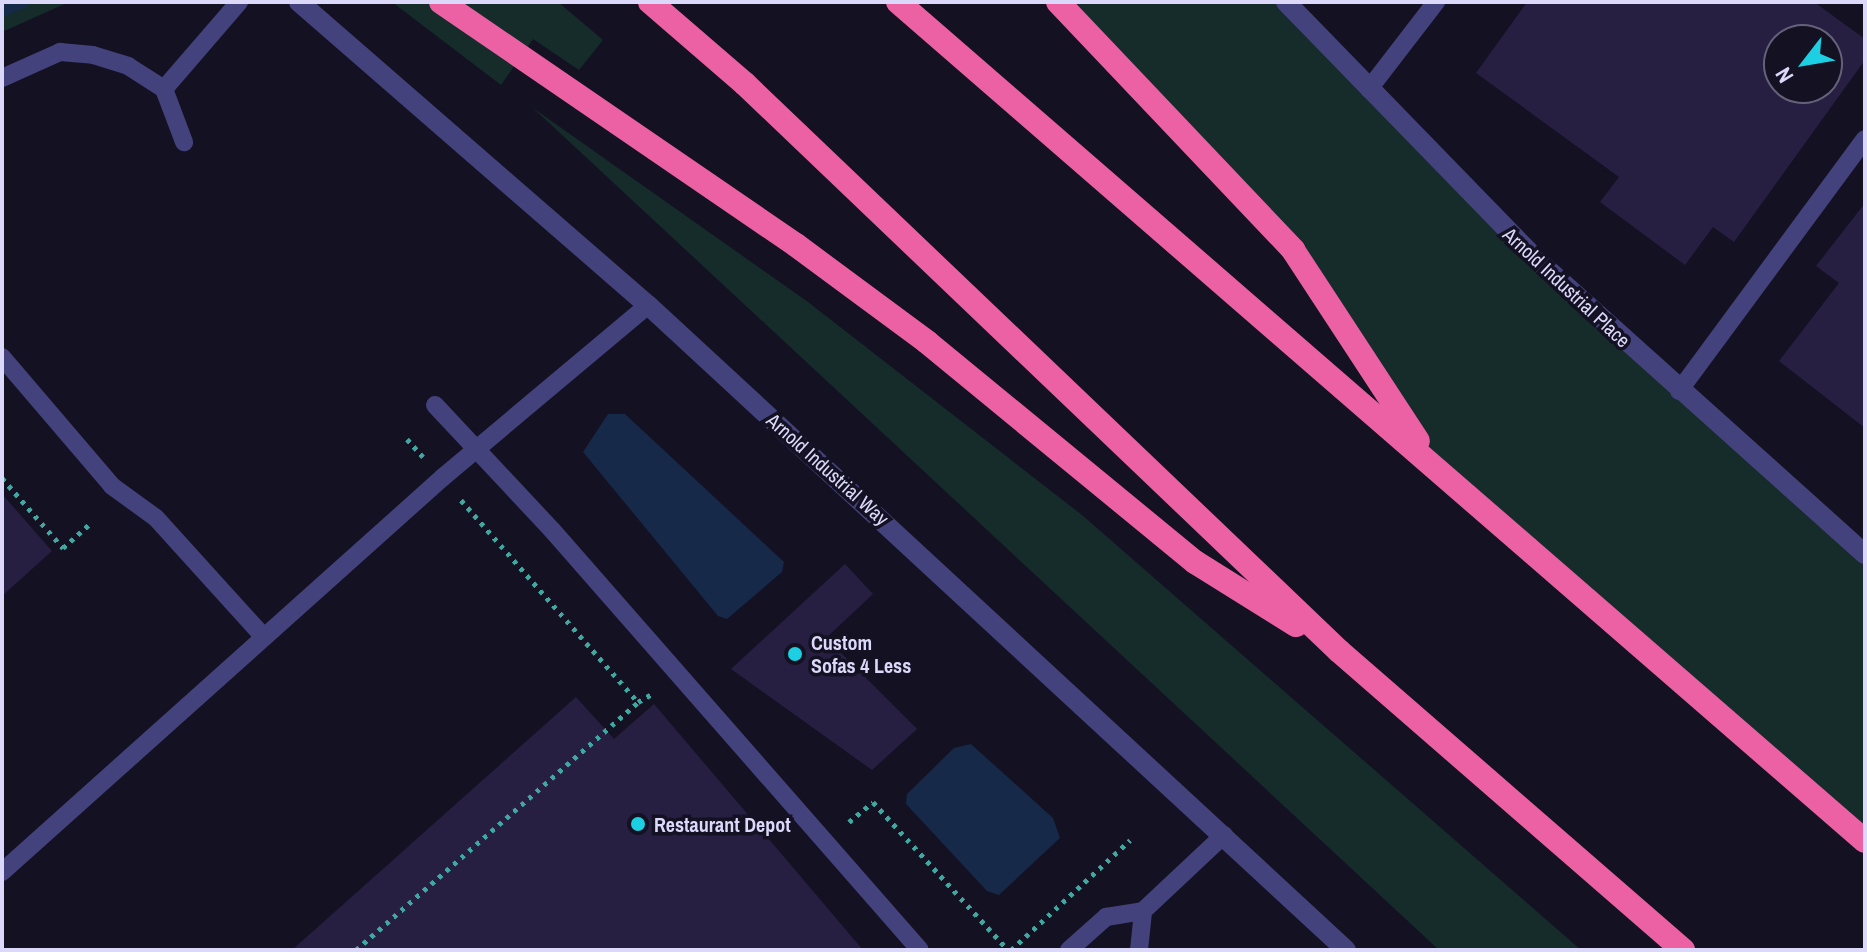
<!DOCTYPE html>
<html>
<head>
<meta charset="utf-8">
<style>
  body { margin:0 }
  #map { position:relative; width:1867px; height:952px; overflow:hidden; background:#141123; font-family:"Archivo Narrow",sans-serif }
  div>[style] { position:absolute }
  .green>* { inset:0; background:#152c2b }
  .water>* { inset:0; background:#162948 }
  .stream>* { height:12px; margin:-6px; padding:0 6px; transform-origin:6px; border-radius:6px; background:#162948 }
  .building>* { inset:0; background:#261f41 }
  .path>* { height:5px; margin-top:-2.5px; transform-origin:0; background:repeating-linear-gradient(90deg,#3ea8a1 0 4px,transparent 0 10px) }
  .service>* { height:18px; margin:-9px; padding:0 9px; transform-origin:9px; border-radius:9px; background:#44427c }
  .minor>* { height:20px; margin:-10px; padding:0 10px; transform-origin:10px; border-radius:10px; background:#44427c }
  .tertiary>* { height:20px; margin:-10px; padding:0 10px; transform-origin:10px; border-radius:10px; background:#44427c }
  .motorway>* { height:24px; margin:-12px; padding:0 12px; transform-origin:12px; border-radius:12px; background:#ec61a4 }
  .dots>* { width:22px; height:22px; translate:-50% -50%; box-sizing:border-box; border:4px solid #141123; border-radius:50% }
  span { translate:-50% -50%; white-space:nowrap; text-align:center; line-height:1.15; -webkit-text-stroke:7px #141123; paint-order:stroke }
  .street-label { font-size:20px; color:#dbd8fa }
  .poi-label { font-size:20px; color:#dbd8fa; font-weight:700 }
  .left { translate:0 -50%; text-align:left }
  .frame { position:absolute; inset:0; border:4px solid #dbd8fa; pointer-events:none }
  .north { position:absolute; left:1763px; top:24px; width:80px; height:80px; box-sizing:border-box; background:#141123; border:2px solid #646179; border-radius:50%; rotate:239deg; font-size:22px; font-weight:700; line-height:32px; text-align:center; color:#dbd8fa }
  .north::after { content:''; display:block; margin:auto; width:28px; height:36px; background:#1ccfe2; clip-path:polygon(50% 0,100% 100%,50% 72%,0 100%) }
</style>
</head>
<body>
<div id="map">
  <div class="green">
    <div style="clip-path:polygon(2px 2px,69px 2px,2px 32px)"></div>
    <div style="clip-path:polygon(392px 2px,558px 2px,603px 40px,579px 70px,533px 39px,501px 85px)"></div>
    <div style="clip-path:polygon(1058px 2px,1286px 2px,1369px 89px,1865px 554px,1865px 847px,1435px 467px,1293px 250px)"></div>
    <div style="clip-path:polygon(533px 108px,808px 302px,1082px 515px,1581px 950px,1439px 950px)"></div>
  </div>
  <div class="water">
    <div style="clip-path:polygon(608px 414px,625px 414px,784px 562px,782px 572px,727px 619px,718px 616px,583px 452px)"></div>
    <div style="clip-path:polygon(971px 744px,1053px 818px,1060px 838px,999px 895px,987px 891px,906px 804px,907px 794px,954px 748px)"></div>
  </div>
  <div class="stream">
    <div style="left:2px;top:11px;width:23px;rotate:-23deg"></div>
  </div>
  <div class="building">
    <div style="clip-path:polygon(evenodd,1527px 2px,1814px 2px,1865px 39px,1865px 60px,1734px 242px,1713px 227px,1685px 265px,1600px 202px,1619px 177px,1476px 73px,1527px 2px,1779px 40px,1827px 40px,1827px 88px,1779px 88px,1779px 40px)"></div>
    <div style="clip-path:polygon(1865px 203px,1865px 428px,1779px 361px,1839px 283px,1816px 266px)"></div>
    <div style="clip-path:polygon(2px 494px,52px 551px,2px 596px)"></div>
    <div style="clip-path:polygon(845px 564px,873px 594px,826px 638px,917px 729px,872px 770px,731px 669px)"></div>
    <div style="clip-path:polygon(576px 697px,614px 739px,654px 704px,863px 950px,292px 950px)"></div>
  </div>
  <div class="path">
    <div style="left:407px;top:439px;width:24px;rotate:48deg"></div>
    <div style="left:2px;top:478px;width:93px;rotate:48.9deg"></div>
    <div style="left:63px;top:548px;width:39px;rotate:-42deg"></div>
    <div style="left:461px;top:500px;width:269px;rotate:48.8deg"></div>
    <div style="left:638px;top:702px;width:16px;rotate:-30deg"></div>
    <div style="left:849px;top:822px;width:31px;rotate:-40deg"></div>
    <div style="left:873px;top:802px;width:200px;rotate:47.6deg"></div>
    <div style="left:356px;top:950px;width:376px;rotate:-41.3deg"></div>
    <div style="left:1011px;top:950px;width:162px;rotate:-42.7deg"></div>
  </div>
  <div class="service">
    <div style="left:2px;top:78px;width:64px;rotate:-24.1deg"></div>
    <div style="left:60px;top:52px;width:33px;rotate:5deg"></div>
    <div style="left:93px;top:55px;width:37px;rotate:17deg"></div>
    <div style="left:128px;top:66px;width:43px;rotate:32.6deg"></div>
    <div style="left:164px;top:89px;width:115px;rotate:-49.2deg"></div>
    <div style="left:164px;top:89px;width:57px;rotate:69.3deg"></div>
    <div style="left:1369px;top:89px;width:110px;rotate:-52.4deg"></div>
    <div style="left:2px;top:357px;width:170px;rotate:49.5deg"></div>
    <div style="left:112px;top:486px;width:54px;rotate:36deg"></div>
    <div style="left:156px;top:518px;width:159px;rotate:47.8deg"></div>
    <div style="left:1679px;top:391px;width:313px;rotate:-53.6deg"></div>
    <div style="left:435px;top:405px;width:171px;rotate:46.9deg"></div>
    <div style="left:552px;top:530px;width:558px;rotate:48.78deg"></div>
    <div style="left:2px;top:872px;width:591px;rotate:-41.84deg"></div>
    <div style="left:442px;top:478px;width:269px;rotate:-40deg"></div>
    <div style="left:1069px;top:950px;width:50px;rotate:-41.7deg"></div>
    <div style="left:1106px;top:917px;width:37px;rotate:-9deg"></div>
    <div style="left:1143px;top:911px;width:111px;rotate:-43.2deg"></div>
    <div style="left:1139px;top:950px;width:39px;rotate:-84deg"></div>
  </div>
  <div class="minor">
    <div style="left:1286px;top:2px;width:360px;rotate:45.8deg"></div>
    <div style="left:1537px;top:260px;width:440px;rotate:41.9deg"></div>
  </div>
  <div class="tertiary">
    <div style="left:299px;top:2px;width:462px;rotate:41deg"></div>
    <div style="left:648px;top:305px;width:950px;rotate:42.74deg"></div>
  </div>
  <div class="motorway">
    <div style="left:441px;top:2px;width:430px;rotate:34.4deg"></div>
    <div style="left:796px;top:245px;width:163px;rotate:36.5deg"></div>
    <div style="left:927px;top:342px;width:347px;rotate:39.4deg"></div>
    <div style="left:1195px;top:562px;width:119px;rotate:32deg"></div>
    <div style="left:650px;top:2px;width:125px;rotate:40.8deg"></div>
    <div style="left:745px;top:84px;width:821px;rotate:43.67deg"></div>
    <div style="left:1339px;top:651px;width:456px;rotate:41deg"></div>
    <div style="left:898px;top:2px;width:1280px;rotate:40.95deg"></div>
    <div style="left:1058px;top:2px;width:342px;rotate:46.5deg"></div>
    <div style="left:1293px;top:250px;width:228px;rotate:56.8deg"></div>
  </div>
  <div class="dots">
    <div style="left:795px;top:654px;background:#1ccfe2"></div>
    <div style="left:638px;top:824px;background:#1ccfe2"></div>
  </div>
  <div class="street-label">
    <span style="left:1567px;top:287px;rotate:43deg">Arnold Industrial Place</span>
    <span style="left:828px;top:469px;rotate:42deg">Arnold Industrial Way</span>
  </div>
  <div class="poi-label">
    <span class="left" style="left:811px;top:654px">Custom<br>Sofas 4 Less</span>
    <span class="left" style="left:654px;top:824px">Restaurant Depot</span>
  </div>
  <div class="frame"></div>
  <div class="north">N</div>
</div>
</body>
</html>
